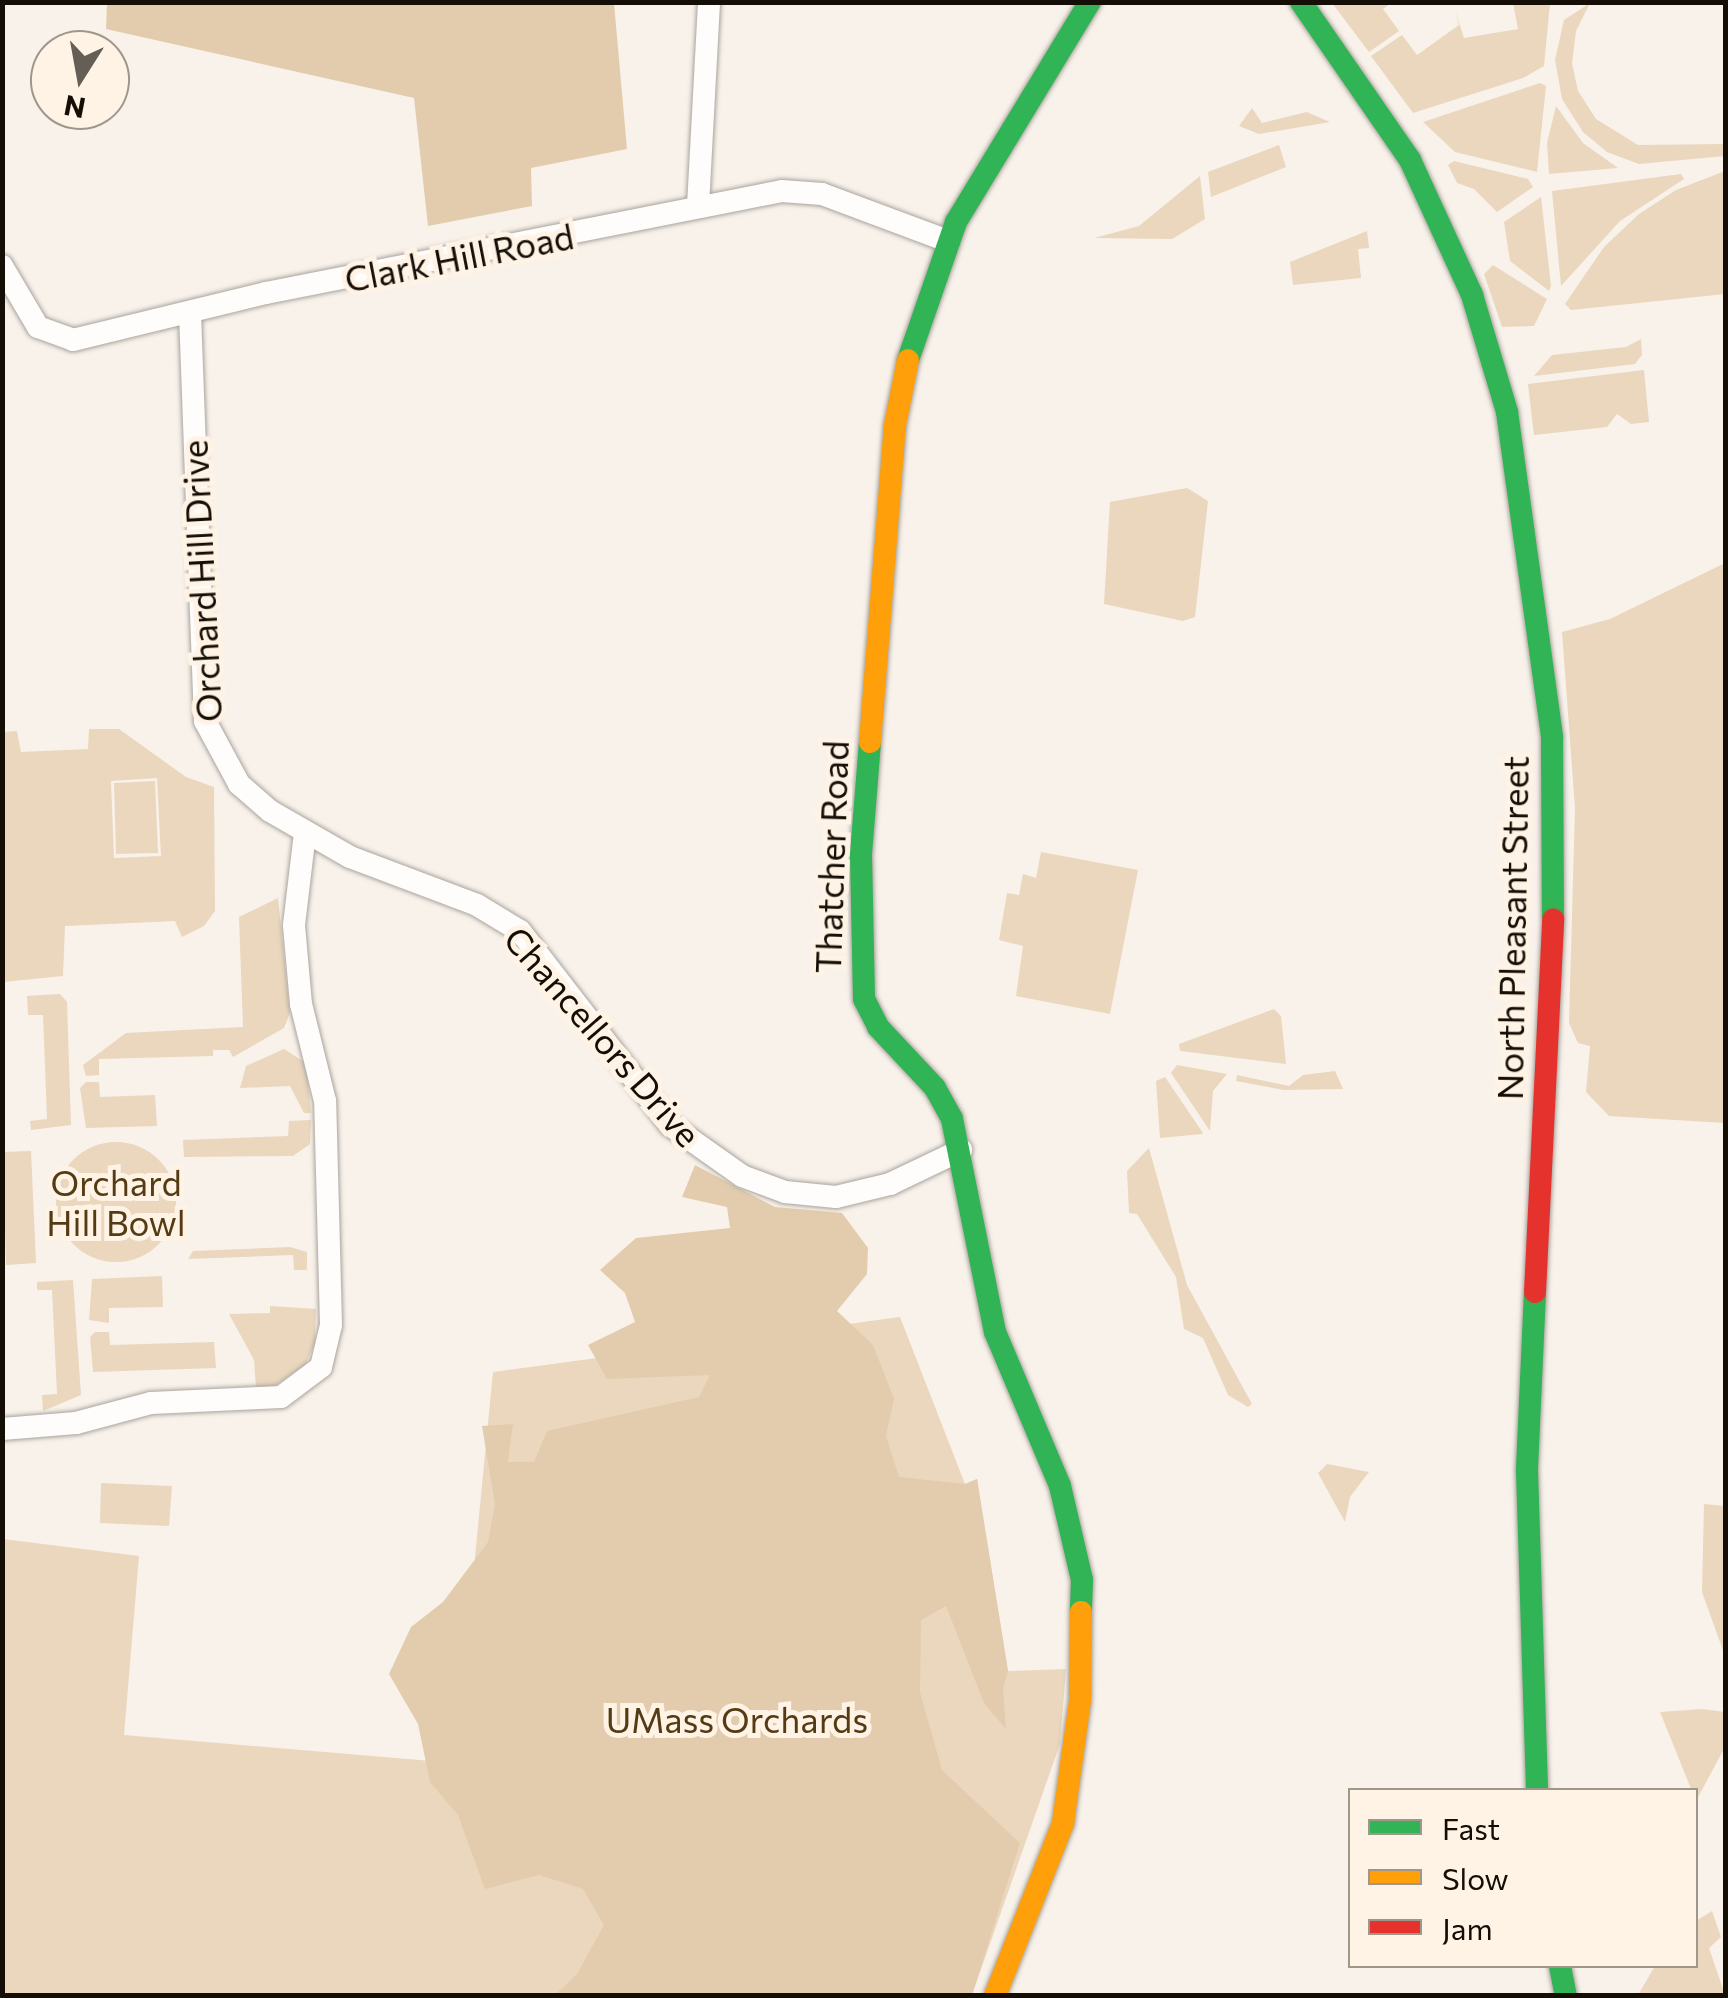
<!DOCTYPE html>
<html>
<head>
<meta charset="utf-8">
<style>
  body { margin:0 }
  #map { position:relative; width:1728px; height:1998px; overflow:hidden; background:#f8f2eb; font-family:Commissioner,sans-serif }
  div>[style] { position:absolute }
  .green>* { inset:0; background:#ead7bd }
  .round { border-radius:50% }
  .forest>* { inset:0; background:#e3ccad }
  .roads { filter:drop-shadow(0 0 2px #aaa49d) drop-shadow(0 0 2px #aaa49d) }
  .street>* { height:22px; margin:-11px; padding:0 11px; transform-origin:11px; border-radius:11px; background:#fefdfc }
  .fast>* { height:22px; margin:-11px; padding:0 11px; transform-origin:11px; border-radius:11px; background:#30b455 }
  .slow>* { height:22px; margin:-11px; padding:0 11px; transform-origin:11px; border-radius:11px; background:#ff9f0a }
  .jam>* { height:22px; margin:-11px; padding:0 11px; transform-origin:11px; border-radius:11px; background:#e5322d }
  span { translate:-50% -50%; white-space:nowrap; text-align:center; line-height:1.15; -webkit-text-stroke:10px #fef3e5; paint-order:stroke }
  .street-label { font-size:35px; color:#140e06 }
  .park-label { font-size:35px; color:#543b13 }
  .frame { position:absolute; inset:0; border:5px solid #140e06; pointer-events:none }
  .legend { position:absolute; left:1348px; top:1788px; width:350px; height:180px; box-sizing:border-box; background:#fef3e5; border:2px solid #a0978c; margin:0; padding:12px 18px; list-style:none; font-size:30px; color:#140e06 }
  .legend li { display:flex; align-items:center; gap:20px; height:50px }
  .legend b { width:50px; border:2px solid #a0978c }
  .north { position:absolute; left:30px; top:30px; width:100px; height:100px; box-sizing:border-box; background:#fef3e5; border:2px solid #a0978c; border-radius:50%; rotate:191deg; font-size:28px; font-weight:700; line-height:40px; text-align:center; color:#140e06 }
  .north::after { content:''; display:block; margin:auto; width:35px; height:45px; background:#645e56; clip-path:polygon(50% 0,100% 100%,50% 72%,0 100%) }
</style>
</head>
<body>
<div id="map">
  <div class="green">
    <div style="clip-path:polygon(1332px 3px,1391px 3px,1383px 9px,1399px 31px,1369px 52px)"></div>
    <div style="clip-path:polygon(1513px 3px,1550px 3px,1544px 66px,1523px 78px,1413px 113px,1371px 56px,1402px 35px,1417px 55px,1459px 25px,1455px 10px,1464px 38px,1518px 29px)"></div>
    <div style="clip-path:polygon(1590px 3px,1576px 31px,1572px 63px,1578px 91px,1596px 119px,1638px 145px,1725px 144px,1725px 156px,1639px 164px,1607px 152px,1583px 132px,1562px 99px,1555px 60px,1564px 20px)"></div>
    <div style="clip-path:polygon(1540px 83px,1546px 86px,1537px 172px,1455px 152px,1423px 122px)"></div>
    <div style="clip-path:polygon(1556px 106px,1583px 143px,1618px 168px,1549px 174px,1547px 143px)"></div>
    <div style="clip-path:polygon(1252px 108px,1262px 123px,1307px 112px,1330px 122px,1259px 134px,1239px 126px)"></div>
    <div style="clip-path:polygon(1279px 145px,1286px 167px,1211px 197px,1208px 172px)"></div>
    <div style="clip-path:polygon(1454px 161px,1528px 179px,1533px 187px,1497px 212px,1474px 189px,1457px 183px,1448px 165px)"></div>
    <div style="clip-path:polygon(1725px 171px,1725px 294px,1571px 310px,1565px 304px,1604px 247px,1639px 214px,1676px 190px)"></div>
    <div style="clip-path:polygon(1681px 174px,1684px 179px,1620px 221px,1561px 286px,1552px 191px)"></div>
    <div style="clip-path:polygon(1200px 176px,1205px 219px,1172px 239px,1094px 238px,1139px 226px)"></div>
    <div style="clip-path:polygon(1541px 197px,1551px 286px,1549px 291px,1510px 261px,1504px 222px)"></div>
    <div style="clip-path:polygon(1367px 231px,1369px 248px,1358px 249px,1361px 278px,1293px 285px,1290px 262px)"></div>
    <div style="clip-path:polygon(1493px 265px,1547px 299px,1534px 326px,1502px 327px,1484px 274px)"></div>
    <div style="clip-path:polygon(1641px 339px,1642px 355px,1635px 364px,1534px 376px,1552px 355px,1626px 347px)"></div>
    <div style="clip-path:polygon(1644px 370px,1649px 422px,1631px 424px,1617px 414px,1607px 427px,1534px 435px,1528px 384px)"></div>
    <div style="clip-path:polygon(1187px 488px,1208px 501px,1195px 617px,1183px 621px,1104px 604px,1110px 502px)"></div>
    <div style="clip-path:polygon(1725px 563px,1725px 1123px,1609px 1116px,1586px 1092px,1590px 1046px,1578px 1043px,1569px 1023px,1575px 808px,1562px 632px,1610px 619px)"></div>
    <div style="clip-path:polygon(evenodd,89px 729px,119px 729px,186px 777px,214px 787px,215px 911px,204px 926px,182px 937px,175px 921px,65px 926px,63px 976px,3px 982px,3px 732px,17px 731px,21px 752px,88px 749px,89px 729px,157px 778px,161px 856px,114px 858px,111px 781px,157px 778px)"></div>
    <div style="clip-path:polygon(155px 781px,158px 853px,116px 854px,114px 783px)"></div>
    <div style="clip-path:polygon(1041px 852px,1138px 870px,1110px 1014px,1016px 996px,1023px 946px,999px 940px,1007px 893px,1019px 895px,1023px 874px,1036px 878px)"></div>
    <div style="clip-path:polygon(278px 898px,290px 1013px,284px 1028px,233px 1057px,229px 1050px,213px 1050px,213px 1056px,99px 1059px,99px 1075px,86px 1076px,83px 1065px,126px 1033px,243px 1027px,239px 917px)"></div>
    <div style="clip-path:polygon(60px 994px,67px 1002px,71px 1125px,31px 1130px,30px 1121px,47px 1119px,43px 1015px,28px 1015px,27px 996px)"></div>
    <div style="clip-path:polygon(1274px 1009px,1281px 1016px,1286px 1064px,1180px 1051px,1179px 1044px)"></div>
    <div style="clip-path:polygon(284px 1049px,306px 1063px,311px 1113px,304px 1113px,290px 1086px,240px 1088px,246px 1066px)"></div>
    <div style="clip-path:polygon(1177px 1065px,1227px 1074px,1213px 1091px,1210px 1131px,1171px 1073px)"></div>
    <div style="clip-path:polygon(1335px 1071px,1343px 1089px,1284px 1090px,1236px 1081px,1237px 1075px,1289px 1086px,1303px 1075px)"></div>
    <div style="clip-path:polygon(1165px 1077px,1203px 1133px,1202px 1134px,1160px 1138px,1156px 1081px)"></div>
    <div style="clip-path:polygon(86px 1082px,99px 1082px,100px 1097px,155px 1095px,157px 1126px,86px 1128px,80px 1088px)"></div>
    <div style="clip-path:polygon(311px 1120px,310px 1144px,293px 1156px,184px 1157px,183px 1140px,288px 1136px,289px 1121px)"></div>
    <div class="round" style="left:56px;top:1142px;width:120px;height:120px"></div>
    <div style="clip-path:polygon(1149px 1148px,1187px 1285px,1252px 1404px,1248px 1407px,1228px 1395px,1203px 1338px,1184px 1329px,1176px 1277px,1137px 1214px,1129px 1213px,1127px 1171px)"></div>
    <div style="clip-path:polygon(31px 1151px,36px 1263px,6px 1265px,3px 1152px)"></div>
    <div style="clip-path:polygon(290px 1247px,307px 1252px,307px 1270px,294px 1270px,293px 1255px,188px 1259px,193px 1251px)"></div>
    <div style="clip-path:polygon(162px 1276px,163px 1307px,109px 1308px,109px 1323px,89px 1320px,92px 1279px)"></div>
    <div style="clip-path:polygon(73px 1280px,81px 1395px,43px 1411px,42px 1395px,57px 1394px,52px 1290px,37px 1290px,37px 1282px)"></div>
    <div style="clip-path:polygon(270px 1306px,316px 1309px,315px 1343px,305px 1365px,268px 1390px,256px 1388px,254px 1360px,229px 1314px,270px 1313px)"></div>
    <div style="clip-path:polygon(900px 1317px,965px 1484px,977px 1479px,1008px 1671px,1066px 1669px,1060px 1744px,972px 1995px,3px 1996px,3px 1539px,139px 1556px,124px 1735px,455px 1763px,493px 1372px)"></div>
    <div style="clip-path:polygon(95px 1332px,109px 1332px,110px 1345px,214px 1342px,216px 1368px,93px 1372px,90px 1337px)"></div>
    <div style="clip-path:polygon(1327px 1464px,1369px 1472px,1350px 1497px,1345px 1522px,1318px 1473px)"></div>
    <div style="clip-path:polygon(101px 1483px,172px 1486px,169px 1526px,100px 1523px)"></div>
    <div style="clip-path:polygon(1704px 1504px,1725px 1506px,1725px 1656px,1702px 1592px)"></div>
    <div style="clip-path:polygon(1702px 1709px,1725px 1712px,1725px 1747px,1696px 1801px,1660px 1712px)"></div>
    <div style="clip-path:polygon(1712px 1911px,1721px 1937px,1709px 1948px,1725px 1995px,1638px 1995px,1655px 1966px,1696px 1966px,1696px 1921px)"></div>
  </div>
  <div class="forest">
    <div style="clip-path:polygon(107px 3px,614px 3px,627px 149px,531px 168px,532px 206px,428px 226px,414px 98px,106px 29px)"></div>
    <div style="clip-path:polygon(695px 1165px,775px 1207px,842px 1213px,868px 1248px,867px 1274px,837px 1311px,873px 1345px,894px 1399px,886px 1436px,899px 1477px,965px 1484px,977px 1479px,1008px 1671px,1003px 1688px,1006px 1729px,984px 1703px,946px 1606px,921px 1620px,920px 1692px,942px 1770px,1020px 1843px,972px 1995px,555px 1995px,577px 1974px,604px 1925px,583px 1889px,539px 1875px,485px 1889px,458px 1815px,430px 1782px,418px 1724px,389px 1674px,411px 1627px,443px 1602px,488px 1542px,495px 1504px,482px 1426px,513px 1424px,508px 1462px,534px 1462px,547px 1431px,699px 1397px,710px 1375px,607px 1379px,588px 1345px,635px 1322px,625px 1293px,600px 1270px,636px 1238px,730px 1228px,727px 1207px,682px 1197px)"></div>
  </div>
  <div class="roads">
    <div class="street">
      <div style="left:698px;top:206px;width:204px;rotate:-86.9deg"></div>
      <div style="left:2px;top:266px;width:71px;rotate:59.5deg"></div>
      <div style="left:38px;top:327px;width:37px;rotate:20deg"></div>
      <div style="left:73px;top:340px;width:199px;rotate:-13.7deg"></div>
      <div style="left:266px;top:293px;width:526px;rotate:-11.18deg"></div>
      <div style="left:782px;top:191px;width:40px;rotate:4.3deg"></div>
      <div style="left:822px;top:194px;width:134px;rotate:20.5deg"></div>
      <div style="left:190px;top:313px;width:408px;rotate:87.9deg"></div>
      <div style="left:205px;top:721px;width:72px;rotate:61.6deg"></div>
      <div style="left:239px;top:784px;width:41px;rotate:41.1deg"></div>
      <div style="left:270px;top:811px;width:92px;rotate:29.9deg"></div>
      <div style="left:350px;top:857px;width:136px;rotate:20.7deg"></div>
      <div style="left:477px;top:905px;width:50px;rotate:31.2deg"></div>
      <div style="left:520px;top:931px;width:245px;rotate:52.3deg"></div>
      <div style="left:670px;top:1125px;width:88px;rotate:35.3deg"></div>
      <div style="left:742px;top:1176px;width:46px;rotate:20.4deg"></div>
      <div style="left:785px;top:1192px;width:51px;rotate:5.6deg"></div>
      <div style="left:836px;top:1197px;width:56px;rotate:-13.5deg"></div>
      <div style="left:890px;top:1184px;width:79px;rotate:-25.6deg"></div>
      <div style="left:2px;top:1429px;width:74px;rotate:-4.6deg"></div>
      <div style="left:76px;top:1423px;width:78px;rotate:-14.9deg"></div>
      <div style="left:151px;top:1403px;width:130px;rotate:-2.6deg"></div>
      <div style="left:281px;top:1397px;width:50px;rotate:-36.9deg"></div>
      <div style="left:321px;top:1367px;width:43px;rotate:-76.6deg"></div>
      <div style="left:331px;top:1325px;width:224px;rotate:-91.5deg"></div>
      <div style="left:325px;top:1101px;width:100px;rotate:-103.9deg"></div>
      <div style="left:301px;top:1004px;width:79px;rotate:-95.1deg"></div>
      <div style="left:294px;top:925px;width:93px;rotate:-83.2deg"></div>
    </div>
    <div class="fast">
      <div style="left:1301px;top:2px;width:192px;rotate:55.4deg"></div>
      <div style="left:1410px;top:160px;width:149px;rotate:65.3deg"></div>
      <div style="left:1472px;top:295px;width:122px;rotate:73.3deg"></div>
      <div style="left:1507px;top:412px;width:329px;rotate:82.1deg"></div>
      <div style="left:1552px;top:738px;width:181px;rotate:89.7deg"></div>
      <div style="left:908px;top:360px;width:146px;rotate:-70.8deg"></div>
      <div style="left:956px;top:222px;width:258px;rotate:-58.7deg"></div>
      <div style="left:870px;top:742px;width:113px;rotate:94.6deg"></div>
      <div style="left:861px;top:855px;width:144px;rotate:88.8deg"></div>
      <div style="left:864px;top:999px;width:31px;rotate:63deg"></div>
      <div style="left:878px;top:1027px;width:83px;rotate:46.9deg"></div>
      <div style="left:935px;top:1088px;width:35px;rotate:61deg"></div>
      <div style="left:952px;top:1119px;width:217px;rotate:78.6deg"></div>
      <div style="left:995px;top:1332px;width:167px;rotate:67.1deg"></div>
      <div style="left:1060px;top:1486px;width:97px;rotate:76.8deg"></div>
      <div style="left:1082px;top:1580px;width:32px;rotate:92deg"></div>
      <div style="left:1535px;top:1292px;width:179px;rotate:92.6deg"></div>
      <div style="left:1527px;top:1471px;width:319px;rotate:88.2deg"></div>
      <div style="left:1560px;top:1966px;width:31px;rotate:79deg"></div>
    </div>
    <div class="slow">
      <div style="left:870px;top:742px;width:318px;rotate:-85.5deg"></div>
      <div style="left:895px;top:425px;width:66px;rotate:-78.7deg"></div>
      <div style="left:995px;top:1996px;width:186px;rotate:-68.5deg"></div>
      <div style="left:1063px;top:1823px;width:123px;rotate:-82.1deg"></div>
      <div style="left:1080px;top:1701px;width:89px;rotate:-89.4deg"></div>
    </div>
    <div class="jam">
      <div style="left:1535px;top:1292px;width:373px;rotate:-87.2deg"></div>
    </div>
  </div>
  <div class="street-label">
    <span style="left:459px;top:257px;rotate:-11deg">Clark Hill Road</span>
    <span style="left:201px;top:581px;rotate:-93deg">Orchard Hill Drive</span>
    <span style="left:831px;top:857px;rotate:-88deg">Thatcher Road</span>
    <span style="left:1512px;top:928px;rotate:-89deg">North Pleasant Street</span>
    <span style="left:603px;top:1036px;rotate:49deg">Chancellors Drive</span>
  </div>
  <div class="park-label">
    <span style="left:116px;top:1202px">Orchard<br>Hill Bowl</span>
    <span style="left:737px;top:1719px">UMass Orchards</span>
  </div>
  <div class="frame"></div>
  <ul class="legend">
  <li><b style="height:12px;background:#30b455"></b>Fast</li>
  <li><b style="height:12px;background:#ff9f0a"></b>Slow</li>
  <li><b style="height:12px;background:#e5322d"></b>Jam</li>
  </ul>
  <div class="north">N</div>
</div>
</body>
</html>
